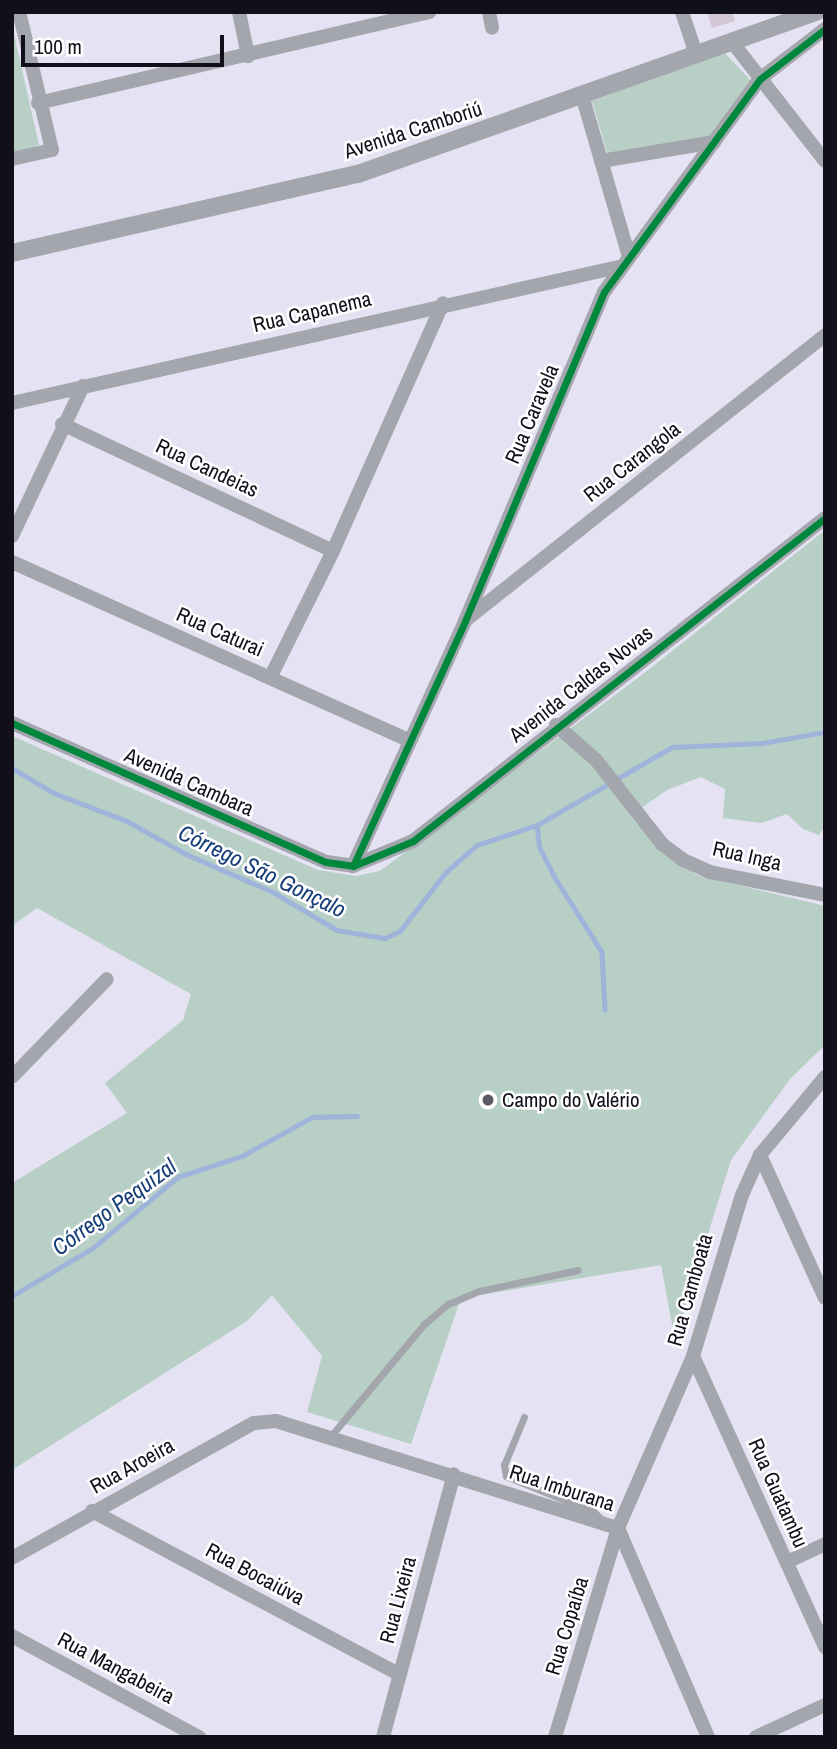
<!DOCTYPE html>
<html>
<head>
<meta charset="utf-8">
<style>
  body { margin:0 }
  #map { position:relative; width:837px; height:1749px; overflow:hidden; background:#e5e2f3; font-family:"Archivo Narrow",sans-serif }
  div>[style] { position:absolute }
  .green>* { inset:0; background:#b8cfc5 }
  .stream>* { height:4.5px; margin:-2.25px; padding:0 2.25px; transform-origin:2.25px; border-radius:2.25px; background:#9eb4db }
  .building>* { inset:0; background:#d3c7d5 }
  .service>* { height:7px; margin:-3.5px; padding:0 3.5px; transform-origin:3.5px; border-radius:3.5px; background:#a4a6ad }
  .minor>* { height:14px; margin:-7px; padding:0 7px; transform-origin:7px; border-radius:7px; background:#a4a6ad }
  .tertiary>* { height:18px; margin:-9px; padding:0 9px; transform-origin:9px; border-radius:9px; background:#a4a6ad }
  .cycleway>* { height:7px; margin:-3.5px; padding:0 3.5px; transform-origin:3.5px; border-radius:3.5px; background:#00873e }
  .dots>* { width:19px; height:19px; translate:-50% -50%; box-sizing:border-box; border:4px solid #fff; border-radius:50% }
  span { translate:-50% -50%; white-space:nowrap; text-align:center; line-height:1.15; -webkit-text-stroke:5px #fff; paint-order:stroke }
  .street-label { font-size:21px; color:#110f19 }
  .poi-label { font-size:21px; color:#110f19 }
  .left { translate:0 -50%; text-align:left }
  .water-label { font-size:23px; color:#153d78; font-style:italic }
  .frame { position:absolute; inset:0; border:14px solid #110f19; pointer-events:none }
  .scale { position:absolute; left:21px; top:35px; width:203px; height:32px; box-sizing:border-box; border:4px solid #110f19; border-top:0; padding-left:9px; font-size:21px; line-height:24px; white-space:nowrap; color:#110f19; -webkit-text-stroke:5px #fff; paint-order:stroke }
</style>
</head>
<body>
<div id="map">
  <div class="green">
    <div style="clip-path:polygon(12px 25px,39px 145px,12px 155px)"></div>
    <div style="clip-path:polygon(725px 53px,752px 82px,709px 137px,608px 156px,592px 101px)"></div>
    <div style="clip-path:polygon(825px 530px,825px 826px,819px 835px,803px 829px,787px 814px,761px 823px,723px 818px,725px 789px,701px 777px,667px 790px,630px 816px,668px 857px,697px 875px,825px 906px,825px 1045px,790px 1079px,731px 1160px,675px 1340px,661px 1265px,461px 1298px,411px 1444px,307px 1412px,322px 1356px,272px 1295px,247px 1321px,12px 1470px,12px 1183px,127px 1113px,105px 1083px,183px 1020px,191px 994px,37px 908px,12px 926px,12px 736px,318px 870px,356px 876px,380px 871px,647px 671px)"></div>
  </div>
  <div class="stream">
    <div style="left:12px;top:768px;width:49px;rotate:30.8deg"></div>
    <div style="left:54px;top:793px;width:78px;rotate:21deg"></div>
    <div style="left:127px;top:821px;width:68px;rotate:29.2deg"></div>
    <div style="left:186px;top:854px;width:95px;rotate:23.6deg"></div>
    <div style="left:273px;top:892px;width:74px;rotate:30.7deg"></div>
    <div style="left:337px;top:930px;width:49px;rotate:9.5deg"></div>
    <div style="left:385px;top:938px;width:17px;rotate:-25deg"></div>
    <div style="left:400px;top:931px;width:75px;rotate:-52.1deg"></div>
    <div style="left:446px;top:872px;width:41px;rotate:-41.1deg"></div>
    <div style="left:477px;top:845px;width:63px;rotate:-18.4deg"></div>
    <div style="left:537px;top:825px;width:156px;rotate:-30deg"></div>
    <div style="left:672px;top:747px;width:90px;rotate:-2.5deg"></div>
    <div style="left:762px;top:743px;width:64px;rotate:-9.9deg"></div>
    <div style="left:537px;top:825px;width:23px;rotate:83deg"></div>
    <div style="left:540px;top:848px;width:31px;rotate:63deg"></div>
    <div style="left:554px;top:876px;width:90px;rotate:57.7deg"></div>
    <div style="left:602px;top:952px;width:58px;rotate:87deg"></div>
    <div style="left:12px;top:1296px;width:94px;rotate:-30.7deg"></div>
    <div style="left:93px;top:1248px;width:111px;rotate:-39.9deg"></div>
    <div style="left:178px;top:1177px;width:67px;rotate:-18.2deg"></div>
    <div style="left:242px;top:1156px;width:80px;rotate:-29.1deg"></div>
    <div style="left:312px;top:1117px;width:45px;rotate:-1.3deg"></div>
  </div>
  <div class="building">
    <div style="clip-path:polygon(707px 12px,732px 12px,735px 21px,712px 28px)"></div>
  </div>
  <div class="service">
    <div style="left:524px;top:1417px;width:52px;rotate:112.6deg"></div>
    <div style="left:504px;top:1465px;width:11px;rotate:80deg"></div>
    <div style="left:506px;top:1476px;width:95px;rotate:22.2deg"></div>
    <div style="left:594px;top:1512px;width:11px;rotate:45deg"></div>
    <div style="left:330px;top:1437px;width:147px;rotate:-50.2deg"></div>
    <div style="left:424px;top:1324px;width:31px;rotate:-40deg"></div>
    <div style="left:448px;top:1304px;width:34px;rotate:-23deg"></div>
    <div style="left:479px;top:1291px;width:101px;rotate:-12deg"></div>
  </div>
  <div class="minor">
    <div style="left:239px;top:12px;width:45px;rotate:78.4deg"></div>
    <div style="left:489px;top:12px;width:16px;rotate:79deg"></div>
    <div style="left:682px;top:12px;width:44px;rotate:71.6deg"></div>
    <div style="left:732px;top:42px;width:151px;rotate:52deg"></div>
    <div style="left:582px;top:95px;width:169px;rotate:73.8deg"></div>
    <div style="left:38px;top:103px;width:402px;rotate:-13.1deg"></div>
    <div style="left:12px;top:159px;width:41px;rotate:-12.7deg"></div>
    <div style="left:52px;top:150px;width:142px;rotate:-103.4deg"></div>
    <div style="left:601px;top:161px;width:115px;rotate:-9.5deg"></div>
    <div style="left:12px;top:403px;width:626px;rotate:-12.64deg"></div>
    <div style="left:62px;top:424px;width:299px;rotate:25.1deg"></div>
    <div style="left:12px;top:536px;width:166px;rotate:-64.7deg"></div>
    <div style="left:12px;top:562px;width:436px;rotate:24.2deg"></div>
    <div style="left:467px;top:619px;width:457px;rotate:-38.4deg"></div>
    <div style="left:270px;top:678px;width:142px;rotate:-63.6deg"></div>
    <div style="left:333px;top:551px;width:271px;rotate:-66.1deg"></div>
    <div style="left:12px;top:723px;width:343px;rotate:23.9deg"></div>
    <div style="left:326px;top:862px;width:27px;rotate:8deg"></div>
    <div style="left:353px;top:866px;width:65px;rotate:-22.6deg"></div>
    <div style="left:413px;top:841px;width:524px;rotate:-38.1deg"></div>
    <div style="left:556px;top:725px;width:53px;rotate:41.2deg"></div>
    <div style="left:596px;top:760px;width:107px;rotate:51.8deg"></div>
    <div style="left:662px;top:844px;width:26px;rotate:37deg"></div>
    <div style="left:683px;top:860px;width:30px;rotate:24deg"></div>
    <div style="left:710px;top:872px;width:117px;rotate:11.3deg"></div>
    <div style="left:353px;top:866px;width:269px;rotate:-65.4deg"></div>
    <div style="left:465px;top:621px;width:357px;rotate:-67.1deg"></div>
    <div style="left:604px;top:292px;width:264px;rotate:-53.8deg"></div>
    <div style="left:760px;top:79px;width:82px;rotate:-37.6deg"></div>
    <div style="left:12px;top:1077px;width:136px;rotate:-45.9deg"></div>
    <div style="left:760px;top:1155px;width:157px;rotate:65.6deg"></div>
    <div style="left:693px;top:1356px;width:320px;rotate:65.6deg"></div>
    <div style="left:92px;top:1511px;width:348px;rotate:28deg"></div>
    <div style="left:12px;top:1558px;width:277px;rotate:-29.2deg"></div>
    <div style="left:254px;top:1423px;width:22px;rotate:-5deg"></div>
    <div style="left:276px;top:1421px;width:358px;rotate:17.4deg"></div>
    <div style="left:618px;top:1528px;width:228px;rotate:66.7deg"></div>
    <div style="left:787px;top:1562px;width:42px;rotate:-25.3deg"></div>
    <div style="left:12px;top:1636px;width:213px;rotate:28.4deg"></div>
    <div style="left:383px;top:1737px;width:272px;rotate:-74.9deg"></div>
    <div style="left:555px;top:1737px;width:218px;rotate:-73.2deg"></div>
    <div style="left:618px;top:1528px;width:188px;rotate:-66.4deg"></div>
    <div style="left:693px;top:1356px;width:168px;rotate:-73.1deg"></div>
    <div style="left:742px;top:1195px;width:44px;rotate:-65.8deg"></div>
    <div style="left:760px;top:1155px;width:102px;rotate:-50.2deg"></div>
    <div style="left:756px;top:1737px;width:76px;rotate:-24.9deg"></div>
  </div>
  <div class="tertiary">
    <div style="left:12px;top:253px;width:355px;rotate:-12.9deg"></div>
    <div style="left:358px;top:174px;width:486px;rotate:-19.5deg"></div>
  </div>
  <div class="cycleway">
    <div style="left:12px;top:723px;width:343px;rotate:23.9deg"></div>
    <div style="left:326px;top:862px;width:27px;rotate:8deg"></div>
    <div style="left:353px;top:866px;width:65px;rotate:-22.6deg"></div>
    <div style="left:413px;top:841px;width:524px;rotate:-38.1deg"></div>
    <div style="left:353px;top:866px;width:269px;rotate:-65.4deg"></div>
    <div style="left:465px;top:621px;width:357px;rotate:-67.1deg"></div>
    <div style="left:604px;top:292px;width:264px;rotate:-53.8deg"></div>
    <div style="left:760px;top:79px;width:82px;rotate:-37.6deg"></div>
  </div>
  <div class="dots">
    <div style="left:488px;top:1100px;background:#5b5965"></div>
  </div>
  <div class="street-label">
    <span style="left:413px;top:130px;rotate:-18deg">Avenida Camboriú</span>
    <span style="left:312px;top:312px;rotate:-13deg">Rua Capanema</span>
    <span style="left:532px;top:414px;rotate:-67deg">Rua Caravela</span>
    <span style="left:632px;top:462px;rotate:-38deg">Rua Carangola</span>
    <span style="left:207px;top:468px;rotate:25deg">Rua Candeias</span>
    <span style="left:220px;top:632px;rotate:24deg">Rua Caturai</span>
    <span style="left:581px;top:684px;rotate:-38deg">Avenida Caldas Novas</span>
    <span style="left:189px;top:782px;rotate:24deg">Avenida Cambara</span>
    <span style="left:747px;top:856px;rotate:13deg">Rua Inga</span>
    <span style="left:690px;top:1290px;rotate:-74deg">Rua Camboata</span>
    <span style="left:132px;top:1466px;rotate:-29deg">Rua Aroeira</span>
    <span style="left:562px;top:1488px;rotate:18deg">Rua Imburana</span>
    <span style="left:778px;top:1493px;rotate:66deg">Rua Guatambu</span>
    <span style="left:255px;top:1574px;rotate:28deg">Rua Bocaiúva</span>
    <span style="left:398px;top:1600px;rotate:-75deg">Rua Lixeira</span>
    <span style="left:567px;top:1626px;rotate:-73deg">Rua Copaíba</span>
    <span style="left:116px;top:1668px;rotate:28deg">Rua Mangabeira</span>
  </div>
  <div class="poi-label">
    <span class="left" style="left:502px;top:1100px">Campo do Valério</span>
  </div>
  <div class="water-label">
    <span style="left:262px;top:871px;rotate:26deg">Córrego São Gonçalo</span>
    <span style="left:114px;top:1207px;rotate:-36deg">Córrego Pequizal</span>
  </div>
  <div class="frame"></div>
  <div class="scale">100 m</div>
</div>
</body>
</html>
